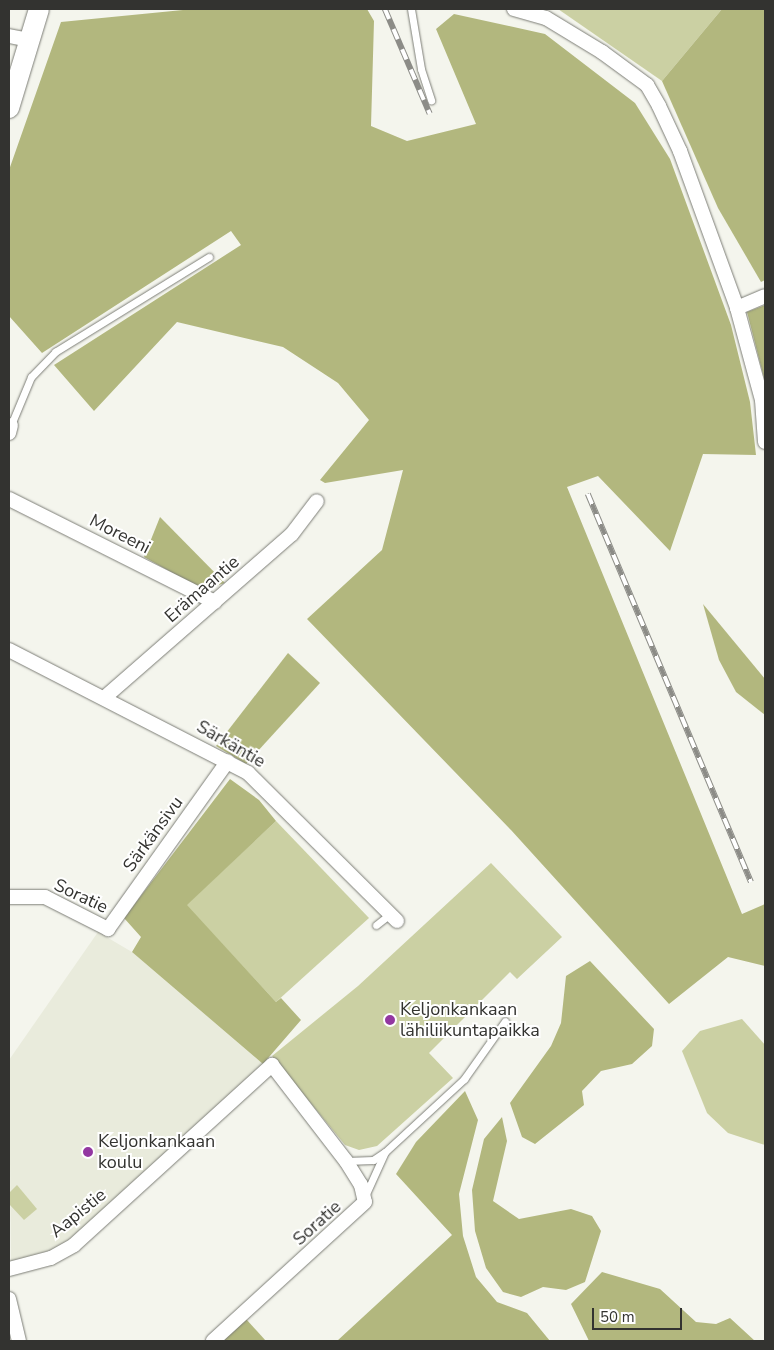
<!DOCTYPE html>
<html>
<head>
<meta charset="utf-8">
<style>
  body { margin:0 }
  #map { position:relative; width:774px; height:1350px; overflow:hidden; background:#f4f5ed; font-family:"Nunito Sans",sans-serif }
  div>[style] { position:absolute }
  .built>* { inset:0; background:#e9ebdc }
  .green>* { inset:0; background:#cbd0a3 }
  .forest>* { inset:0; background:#b2b77e }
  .roads { filter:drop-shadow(0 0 1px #7c7d76) drop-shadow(0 0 1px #7c7d76) }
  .lane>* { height:7px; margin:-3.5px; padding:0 3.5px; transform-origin:3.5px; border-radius:3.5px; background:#fff }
  .street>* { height:14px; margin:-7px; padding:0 7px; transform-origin:7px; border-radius:7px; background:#fff }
  .secondary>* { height:20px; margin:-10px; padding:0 10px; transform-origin:10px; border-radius:10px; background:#fff }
  .rail>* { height:5.5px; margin-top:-2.75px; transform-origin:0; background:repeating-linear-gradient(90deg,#fff 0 11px,#8c8c87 0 22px); box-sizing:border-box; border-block:1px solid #8c8c87 }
  .dots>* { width:14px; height:14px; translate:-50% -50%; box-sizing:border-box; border:2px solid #fff; border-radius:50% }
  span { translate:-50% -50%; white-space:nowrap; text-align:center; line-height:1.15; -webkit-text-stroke:4px #fff; paint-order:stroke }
  .street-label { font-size:18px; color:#333330 }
  .poi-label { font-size:18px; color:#333330 }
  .left { translate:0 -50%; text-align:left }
  .frame { position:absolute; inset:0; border:10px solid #333330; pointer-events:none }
  .scale { position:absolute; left:592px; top:1308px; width:90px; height:22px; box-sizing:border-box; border:2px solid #333330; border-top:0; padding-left:6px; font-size:15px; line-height:18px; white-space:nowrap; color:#333330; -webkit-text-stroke:4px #fff; paint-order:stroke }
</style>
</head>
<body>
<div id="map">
  <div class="built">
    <div style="clip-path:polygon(98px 932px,132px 952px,263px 1064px,70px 1241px,48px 1253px,11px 1263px,9px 1060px)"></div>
  </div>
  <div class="green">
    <div style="clip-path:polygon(558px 9px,722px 9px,662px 81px)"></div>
    <div style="clip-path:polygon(276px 821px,369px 918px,276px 1002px,186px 905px)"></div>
    <div style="clip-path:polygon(491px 863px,562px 937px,517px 979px,510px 972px,429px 1053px,453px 1078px,377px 1146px,359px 1150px,345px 1145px,272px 1056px,358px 986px)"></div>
    <div style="clip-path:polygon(742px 1019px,765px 1045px,765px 1145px,728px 1133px,707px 1113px,682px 1051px,700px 1031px)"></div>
    <div style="clip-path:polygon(17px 1185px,37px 1209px,24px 1220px,9px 1204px,9px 1193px)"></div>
  </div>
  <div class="forest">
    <div style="clip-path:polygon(193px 9px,367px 9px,374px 21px,371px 126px,407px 141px,476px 124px,436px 29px,454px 14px,545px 34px,635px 103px,670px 159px,731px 325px,750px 402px,756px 455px,703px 454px,670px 551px,598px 476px,567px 487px,742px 914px,765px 904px,765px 966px,728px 957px,669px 1004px,511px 830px,307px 619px,382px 550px,403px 470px,325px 483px,320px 480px,369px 420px,338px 383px,283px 347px,177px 322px,94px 411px,54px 365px,241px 245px,231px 231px,42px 353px,9px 316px,9px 170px,61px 22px)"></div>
    <div style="clip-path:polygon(722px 9px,765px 9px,765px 280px,761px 282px,718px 208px,662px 81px)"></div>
    <div style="clip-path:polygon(765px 305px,765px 382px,747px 312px)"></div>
    <div style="clip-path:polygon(160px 517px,225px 583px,203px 590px,144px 557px)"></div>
    <div style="clip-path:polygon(703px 604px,765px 679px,765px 715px,736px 692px,719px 660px)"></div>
    <div style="clip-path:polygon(288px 653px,320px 683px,246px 764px,216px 746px)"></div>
    <div style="clip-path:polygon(230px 779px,259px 800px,276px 821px,187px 905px,276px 1002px,281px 998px,301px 1020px,263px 1064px,132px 952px,141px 937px,124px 918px)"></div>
    <div style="clip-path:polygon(590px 961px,654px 1029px,652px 1046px,632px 1064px,601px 1071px,582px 1091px,584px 1105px,535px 1144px,522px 1137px,510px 1103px,551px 1046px,561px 1023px,566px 976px)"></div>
    <div style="clip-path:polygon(465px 1091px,478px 1120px,459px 1194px,463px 1236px,476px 1277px,497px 1302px,527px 1313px,550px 1341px,337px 1341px,452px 1235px,396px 1174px,416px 1142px)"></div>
    <div style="clip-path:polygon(502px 1117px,507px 1141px,493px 1201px,519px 1219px,571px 1209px,592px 1216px,601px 1231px,585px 1282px,566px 1290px,543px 1287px,521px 1297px,503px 1292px,486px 1268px,475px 1231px,472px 1190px,484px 1139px)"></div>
    <div style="clip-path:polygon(602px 1272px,660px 1289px,696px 1322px,716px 1324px,730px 1318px,755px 1341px,589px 1341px,571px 1304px)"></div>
    <div style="clip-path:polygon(246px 1319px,266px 1341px,222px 1341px)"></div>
  </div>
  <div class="roads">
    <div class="lane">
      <div style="left:411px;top:9px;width:61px;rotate:80.5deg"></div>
      <div style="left:421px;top:69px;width:33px;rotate:72deg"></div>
      <div style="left:11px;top:425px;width:52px;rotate:-67.4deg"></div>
      <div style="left:31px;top:377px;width:35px;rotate:-46deg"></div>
      <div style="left:55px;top:352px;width:181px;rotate:-31.7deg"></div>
      <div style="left:376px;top:925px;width:18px;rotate:-38deg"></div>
      <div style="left:346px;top:1161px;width:27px;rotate:-2deg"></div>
      <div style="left:373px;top:1160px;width:14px;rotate:-34deg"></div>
      <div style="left:365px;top:1196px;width:48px;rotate:-65.6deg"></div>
      <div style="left:385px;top:1152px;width:108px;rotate:-42.7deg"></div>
      <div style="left:464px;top:1079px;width:71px;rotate:-54.7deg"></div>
    </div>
    <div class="street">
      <div style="left:514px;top:9px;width:33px;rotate:16deg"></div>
      <div style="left:546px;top:18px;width:66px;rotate:31.3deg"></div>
      <div style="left:602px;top:52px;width:56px;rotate:36.3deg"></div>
      <div style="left:647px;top:85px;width:24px;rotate:60deg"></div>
      <div style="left:659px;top:106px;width:50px;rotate:65deg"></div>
      <div style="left:680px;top:151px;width:167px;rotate:70deg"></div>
      <div style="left:737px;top:308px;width:95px;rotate:74.8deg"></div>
      <div style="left:762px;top:400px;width:42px;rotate:85.9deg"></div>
      <div style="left:9px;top:36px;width:21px;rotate:11deg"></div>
      <div style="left:737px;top:308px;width:30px;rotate:-23deg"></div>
      <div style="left:9px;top:433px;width:8px;rotate:-76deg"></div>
      <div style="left:9px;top:499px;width:230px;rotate:26.6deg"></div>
      <div style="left:9px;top:650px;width:269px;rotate:27.2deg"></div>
      <div style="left:248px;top:773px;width:210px;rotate:44.8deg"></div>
      <div style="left:104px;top:698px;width:249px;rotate:-41.1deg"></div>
      <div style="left:292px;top:534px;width:41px;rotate:-52.9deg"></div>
      <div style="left:9px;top:897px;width:36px"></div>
      <div style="left:45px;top:897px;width:71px;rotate:26.9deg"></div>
      <div style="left:108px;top:929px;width:206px;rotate:-54.5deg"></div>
      <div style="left:9px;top:1269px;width:43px;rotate:-14.7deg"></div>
      <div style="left:51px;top:1258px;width:26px;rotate:-29deg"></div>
      <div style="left:74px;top:1245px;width:268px;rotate:-42.3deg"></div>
      <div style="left:272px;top:1065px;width:121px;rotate:52.4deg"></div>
      <div style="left:346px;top:1161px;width:28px;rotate:58deg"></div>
      <div style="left:361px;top:1185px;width:17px;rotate:77deg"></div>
      <div style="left:365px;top:1202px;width:206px;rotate:137.6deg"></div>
      <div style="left:9px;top:1299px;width:43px;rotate:76.6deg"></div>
    </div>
    <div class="secondary">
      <div style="left:9px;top:108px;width:103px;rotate:-73.1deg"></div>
    </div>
  </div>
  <div class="rail">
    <div style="left:385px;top:9px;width:114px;rotate:66.8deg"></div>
    <div style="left:588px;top:494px;width:421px;rotate:67.2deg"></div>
  </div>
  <div class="dots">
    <div style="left:390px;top:1020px;background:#9337a1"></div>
    <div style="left:88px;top:1152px;background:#9337a1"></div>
  </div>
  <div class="street-label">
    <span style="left:120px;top:534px;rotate:27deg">Moreeni</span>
    <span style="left:202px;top:589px;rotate:-41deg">Erämaantie</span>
    <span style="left:231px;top:744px;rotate:30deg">Särkäntie</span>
    <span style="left:153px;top:834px;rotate:-54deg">Särkänsivu</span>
    <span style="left:81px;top:896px;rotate:25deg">Soratie</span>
    <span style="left:78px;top:1213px;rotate:-39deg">Aapistie</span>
    <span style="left:317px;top:1223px;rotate:-42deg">Soratie</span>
  </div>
  <div class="poi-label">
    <span class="left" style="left:400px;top:1020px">Keljonkankaan<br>lähiliikuntapaikka</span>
    <span class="left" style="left:98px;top:1152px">Keljonkankaan<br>koulu</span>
  </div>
  <div class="frame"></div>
  <div class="scale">50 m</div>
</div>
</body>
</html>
